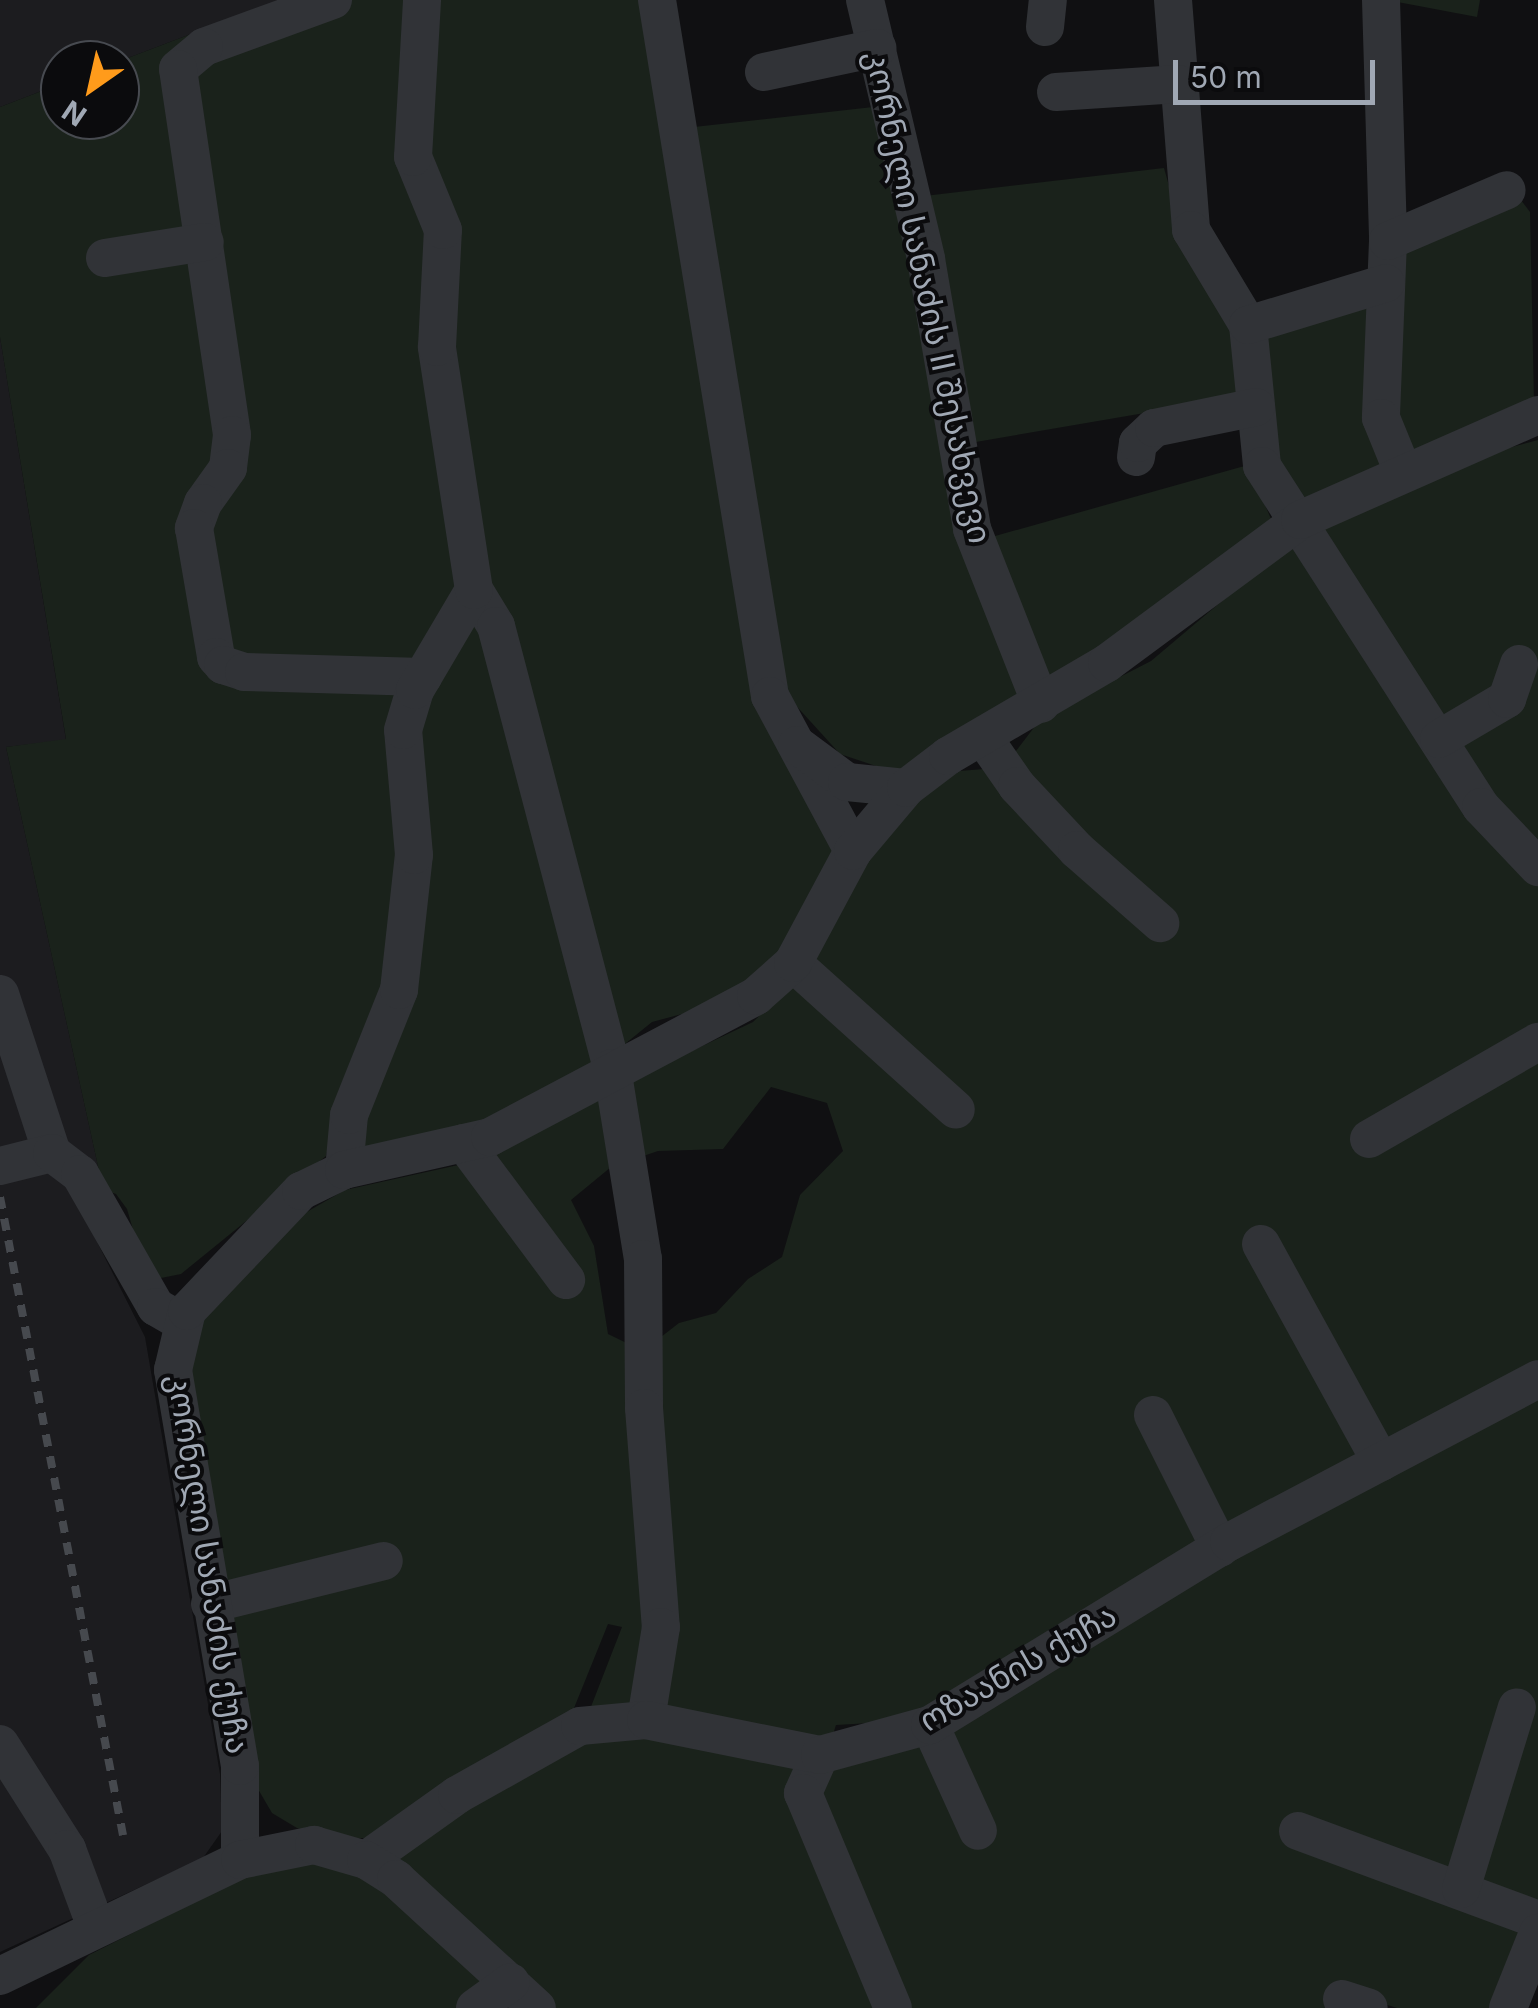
<!DOCTYPE html>
<html>
<head>
<meta charset="utf-8">
<style>
  body { margin:0 }
  #map { position:relative; width:1538px; height:2008px; overflow:hidden; background:#101012; font-family:Inter,"Noto Sans Georgian",sans-serif }
  div>[style] { position:absolute }
  .built>* { inset:0; background:#1c1c1f }
  .green>* { inset:0; background:#1a221b }
  .minor>* { height:38px; margin:-19px; padding:0 19px; transform-origin:19px; border-radius:19px; background:#313337 }
  .rail>* { height:8px; margin-top:-4px; transform-origin:0; background:repeating-linear-gradient(90deg,#46494e 0 12px,transparent 0 22px) }
  span { translate:-50% -50%; white-space:nowrap; text-align:center; line-height:1.15; -webkit-text-stroke:8px #0b0b0d; paint-order:stroke }
  .street-label { font-size:32px; color:#a0a8b4 }
  .north { position:absolute; left:40px; top:40px; width:100px; height:100px; box-sizing:border-box; background:#0b0b0d; border:2px solid #474a50; border-radius:50%; rotate:214deg; font-size:28px; font-weight:700; line-height:40px; text-align:center; color:#a0a8b4 }
  .north::after { content:''; display:block; margin:auto; width:35px; height:45px; background:#ff9b1b; clip-path:polygon(50% 0,100% 100%,50% 72%,0 100%) }
  .scale { position:absolute; left:1173px; top:60px; width:202px; height:45px; box-sizing:border-box; border:5px solid #a0a8b4; border-top:0; padding-left:12px; font-size:30px; line-height:35px; white-space:nowrap; color:#a0a8b4; -webkit-text-stroke:8px #0b0b0d; paint-order:stroke }
</style>
</head>
<body>
<div id="map">
  <div class="built">
    <div style="clip-path:polygon(0 0,280px 0,120px 61px,60px 60px,60px 84px,0 107px)"></div>
    <div style="clip-path:polygon(0 337px,66px 740px,6px 747px,103px 1189px,90px 1228px,145px 1337px,220px 1774px,222px 1831px,203px 1858px,0 1952px)"></div>
  </div>
  <div class="green">
    <div style="clip-path:polygon(280px 0,412px 0,465px 586px,403px 689px,401px 846px,386px 983px,339px 1099px,326px 1156px,181px 1274px,161px 1278px,143px 1264px,127px 1209px,116px 1194px,103px 1189px,6px 747px,66px 739px,0 337px,0 107px,60px 84px,60px 120px,120px 120px,120px 61px)"></div>
    <div style="clip-path:polygon(431px 0,651px 0,748px 628px,843px 856px,788px 949px,712px 1006px,652px 1022px,620px 1048px,479px 594px,430px 179px)"></div>
    <div style="clip-path:polygon(1387px 0,1480px 0,1477px 17px)"></div>
    <div style="clip-path:polygon(882px 106px,1022px 692px,897px 773px,840px 754px,780px 688px,685px 128px)"></div>
    <div style="clip-path:polygon(1164px 168px,1176px 211px,1240px 340px,1244px 396px,970px 443px,916px 197px)"></div>
    <div style="clip-path:polygon(1518px 196px,1530px 212px,1534px 402px,1408px 462px,1389px 419px,1403px 245px)"></div>
    <div style="clip-path:polygon(1376px 293px,1383px 470px,1299px 507px,1280px 477px,1261px 335px)"></div>
    <div style="clip-path:polygon(1538px 440px,1538px 858px,1454px 743px,1507px 689px,1443px 726px,1322px 526px,1467px 459px)"></div>
    <div style="clip-path:polygon(1248px 465px,1274px 526px,1048px 681px,988px 538px)"></div>
    <div style="clip-path:polygon(evenodd,1293px 541px,1538px 884px,1538px 1368px,1365px 1452px,905px 1721px,836px 1725px,829px 1747px,587px 1717px,622px 1627px,608px 1624px,570px 1718px,383px 1836px,344px 1840px,297px 1828px,272px 1813px,248px 1772px,198px 1509px,188px 1333px,277px 1229px,345px 1190px,490px 1158px,569px 1109px,753px 1022px,812px 965px,889px 823px,959px 771px,997px 768px,1009px 760px,1042px 717px,1151px 661px,1293px 541px,771px 1087px,827px 1103px,843px 1151px,800px 1195px,782px 1257px,748px 1279px,716px 1313px,679px 1323px,643px 1351px,608px 1334px,594px 1246px,571px 1200px,611px 1167px,658px 1151px,723px 1149px,771px 1087px)"></div>
    <div style="clip-path:polygon(476px 621px,601px 1057px,498px 1122px,362px 1155px,354px 1131px,404px 997px,417px 717px)"></div>
    <div style="clip-path:polygon(1538px 1393px,1538px 1909px,1499px 2008px,1397px 2008px,1336px 1989px,1344px 2008px,899px 2008px,817px 1776px)"></div>
    <div style="clip-path:polygon(612px 1725px,808px 1760px,888px 2008px,554px 2008px,391px 1860px,402px 1846px)"></div>
    <div style="clip-path:polygon(287px 1855px,357px 1868px,493px 1985px,462px 2008px,36px 2008px,89px 1955px)"></div>
  </div>
  <div class="minor">
    <div style="left:333px;top:0;width:137px;rotate:160deg"></div>
    <div style="left:204px;top:47px;width:34px;rotate:140deg"></div>
    <div style="left:178px;top:69px;width:370px;rotate:81.6deg"></div>
    <div style="left:232px;top:435px;width:33px;rotate:97deg"></div>
    <div style="left:228px;top:468px;width:43px;rotate:125.5deg"></div>
    <div style="left:203px;top:503px;width:27px;rotate:110deg"></div>
    <div style="left:194px;top:528px;width:131px;rotate:80.3deg"></div>
    <div style="left:216px;top:657px;width:11px;rotate:49deg"></div>
    <div style="left:223px;top:665px;width:22px;rotate:18deg"></div>
    <div style="left:244px;top:672px;width:179px;rotate:1.6deg"></div>
    <div style="left:657px;top:0;width:705px;rotate:80.78deg"></div>
    <div style="left:770px;top:696px;width:176px;rotate:61.8deg"></div>
    <div style="left:865px;top:0;width:266px;rotate:76.7deg"></div>
    <div style="left:926px;top:259px;width:274px;rotate:80.3deg"></div>
    <div style="left:972px;top:529px;width:188px;rotate:68.5deg"></div>
    <div style="left:1173px;top:0;width:231px;rotate:85.5deg"></div>
    <div style="left:1191px;top:230px;width:111px;rotate:59deg"></div>
    <div style="left:1248px;top:325px;width:142px;rotate:84.3deg"></div>
    <div style="left:1262px;top:466px;width:405px;rotate:57.3deg"></div>
    <div style="left:1481px;top:807px;width:83px;rotate:46.5deg"></div>
    <div style="left:1381px;top:0;width:241px;rotate:88.3deg"></div>
    <div style="left:1388px;top:241px;width:177px;rotate:92.3deg"></div>
    <div style="left:1381px;top:418px;width:58px;rotate:67.8deg"></div>
    <div style="left:1045px;top:27px;width:27px;rotate:-84deg"></div>
    <div style="left:764px;top:72px;width:116px;rotate:-12deg"></div>
    <div style="left:1056px;top:92px;width:123px;rotate:-3.7deg"></div>
    <div style="left:1388px;top:241px;width:129px;rotate:-23.2deg"></div>
    <div style="left:105px;top:258px;width:101px;rotate:-9.1deg"></div>
    <div style="left:1248px;top:325px;width:144px;rotate:-16.9deg"></div>
    <div style="left:1136px;top:457px;width:14px;rotate:-82deg"></div>
    <div style="left:1138px;top:443px;width:22px;rotate:-43deg"></div>
    <div style="left:1154px;top:428px;width:104px;rotate:-11.6deg"></div>
    <div style="left:474px;top:590px;width:42px;rotate:58.6deg"></div>
    <div style="left:496px;top:626px;width:457px;rotate:75.3deg"></div>
    <div style="left:612px;top:1068px;width:193px;rotate:80.8deg"></div>
    <div style="left:643px;top:1259px;width:149px;rotate:89.6deg"></div>
    <div style="left:644px;top:1408px;width:220px;rotate:85.6deg"></div>
    <div style="left:661px;top:1627px;width:94px;rotate:99.2deg"></div>
    <div style="left:983px;top:737px;width:60px;rotate:55.2deg"></div>
    <div style="left:1017px;top:786px;width:88px;rotate:46.8deg"></div>
    <div style="left:1077px;top:850px;width:111px;rotate:41.3deg"></div>
    <div style="left:1439px;top:739px;width:79px;rotate:-30.5deg"></div>
    <div style="left:1507px;top:699px;width:37px;rotate:-71deg"></div>
    <div style="left:797px;top:745px;width:62px;rotate:36.5deg"></div>
    <div style="left:847px;top:782px;width:59px;rotate:5.8deg"></div>
    <div style="left:793px;top:963px;width:219px;rotate:42deg"></div>
    <div style="left:0;top:994px;width:167px;rotate:71.9deg"></div>
    <div style="left:52px;top:1153px;width:54px;rotate:166deg"></div>
    <div style="left:1369px;top:1139px;width:195px;rotate:-29.9deg"></div>
    <div style="left:464px;top:1143px;width:171px;rotate:53.3deg"></div>
    <div style="left:52px;top:1153px;width:35px;rotate:37deg"></div>
    <div style="left:80px;top:1174px;width:153px;rotate:60.3deg"></div>
    <div style="left:156px;top:1307px;width:32px;rotate:30deg"></div>
    <div style="left:344px;top:1170px;width:55px;rotate:-84.8deg"></div>
    <div style="left:349px;top:1115px;width:135px;rotate:-68.2deg"></div>
    <div style="left:399px;top:990px;width:136px;rotate:-83.7deg"></div>
    <div style="left:414px;top:855px;width:125px;rotate:-95deg"></div>
    <div style="left:403px;top:730px;width:42px;rotate:-73.3deg"></div>
    <div style="left:415px;top:690px;width:116px;rotate:-59.5deg"></div>
    <div style="left:474px;top:590px;width:246px;rotate:-98.7deg"></div>
    <div style="left:437px;top:347px;width:117px;rotate:-87.1deg"></div>
    <div style="left:443px;top:230px;width:79px;rotate:-112.3deg"></div>
    <div style="left:413px;top:157px;width:157px;rotate:-86.7deg"></div>
    <div style="left:1261px;top:1244px;width:249px;rotate:61.2deg"></div>
    <div style="left:1153px;top:1415px;width:149px;rotate:63.3deg"></div>
    <div style="left:210px;top:1604px;width:179px;rotate:-13.9deg"></div>
    <div style="left:930px;top:1725px;width:116px;rotate:65.6deg"></div>
    <div style="left:0;top:1744px;width:125px;rotate:57.5deg"></div>
    <div style="left:67px;top:1849px;width:83px;rotate:69.6deg"></div>
    <div style="left:820px;top:1755px;width:42px;rotate:114.1deg"></div>
    <div style="left:803px;top:1793px;width:233px;rotate:67.3deg"></div>
    <div style="left:1298px;top:1831px;width:256px;rotate:20.3deg"></div>
    <div style="left:240px;top:1860px;width:94px;rotate:-90deg"></div>
    <div style="left:240px;top:1766px;width:402px;rotate:-99.6deg"></div>
    <div style="left:173px;top:1370px;width:61px;rotate:-76.7deg"></div>
    <div style="left:187px;top:1311px;width:166px;rotate:-46.5deg"></div>
    <div style="left:301px;top:1191px;width:48px;rotate:-26deg"></div>
    <div style="left:344px;top:1170px;width:150px;rotate:-12.7deg"></div>
    <div style="left:490px;top:1137px;width:301px;rotate:-27.9deg"></div>
    <div style="left:756px;top:996px;width:50px;rotate:-41.7deg"></div>
    <div style="left:793px;top:963px;width:127px;rotate:-61.8deg"></div>
    <div style="left:853px;top:851px;width:82px;rotate:-49.9deg"></div>
    <div style="left:906px;top:788px;width:53px;rotate:-37.3deg"></div>
    <div style="left:948px;top:756px;width:184px;rotate:-30.3deg"></div>
    <div style="left:1107px;top:663px;width:240px;rotate:-36.5deg"></div>
    <div style="left:1300px;top:520px;width:260px;rotate:-23.8deg"></div>
    <div style="left:366px;top:1860px;width:112px;rotate:-35.5deg"></div>
    <div style="left:457px;top:1795px;width:141px;rotate:-29.3deg"></div>
    <div style="left:580px;top:1726px;width:66px;rotate:-5.2deg"></div>
    <div style="left:646px;top:1720px;width:177px;rotate:11.4deg"></div>
    <div style="left:820px;top:1755px;width:114px;rotate:-15.3deg"></div>
    <div style="left:930px;top:1725px;width:351px;rotate:-31.5deg"></div>
    <div style="left:1229px;top:1542px;width:349px;rotate:-27.8deg"></div>
    <div style="left:1461px;top:1889px;width:190px;rotate:-72.9deg"></div>
    <div style="left:0;top:1976px;width:267px;rotate:-25.8deg"></div>
    <div style="left:240px;top:1860px;width:76px;rotate:-11.5deg"></div>
    <div style="left:314px;top:1845px;width:54px;rotate:16.1deg"></div>
    <div style="left:366px;top:1860px;width:36px;rotate:32deg"></div>
    <div style="left:396px;top:1879px;width:191px;rotate:42.5deg"></div>
    <div style="left:1342px;top:1999px;width:28px;rotate:18deg"></div>
    <div style="left:475px;top:2008px;width:44px;rotate:-35.8deg"></div>
    <div style="left:1508px;top:2008px;width:81px;rotate:-68.2deg"></div>
  </div>
  <div class="rail">
    <div style="left:0;top:1197px;width:650px;rotate:79.09deg"></div>
  </div>
  <div class="street-label">
    <span style="left:928px;top:297px;rotate:78deg">კორნელი სანაძის II შესახვევი</span>
    <span style="left:208px;top:1564px;rotate:81deg">კორნელი სანაძის ქუჩა</span>
    <span style="left:1018px;top:1668px;rotate:-30deg">ოზაანის ქუჩა</span>
  </div>
  <div class="north">N</div>
  <div class="scale">50 m</div>
</div>
</body>
</html>
